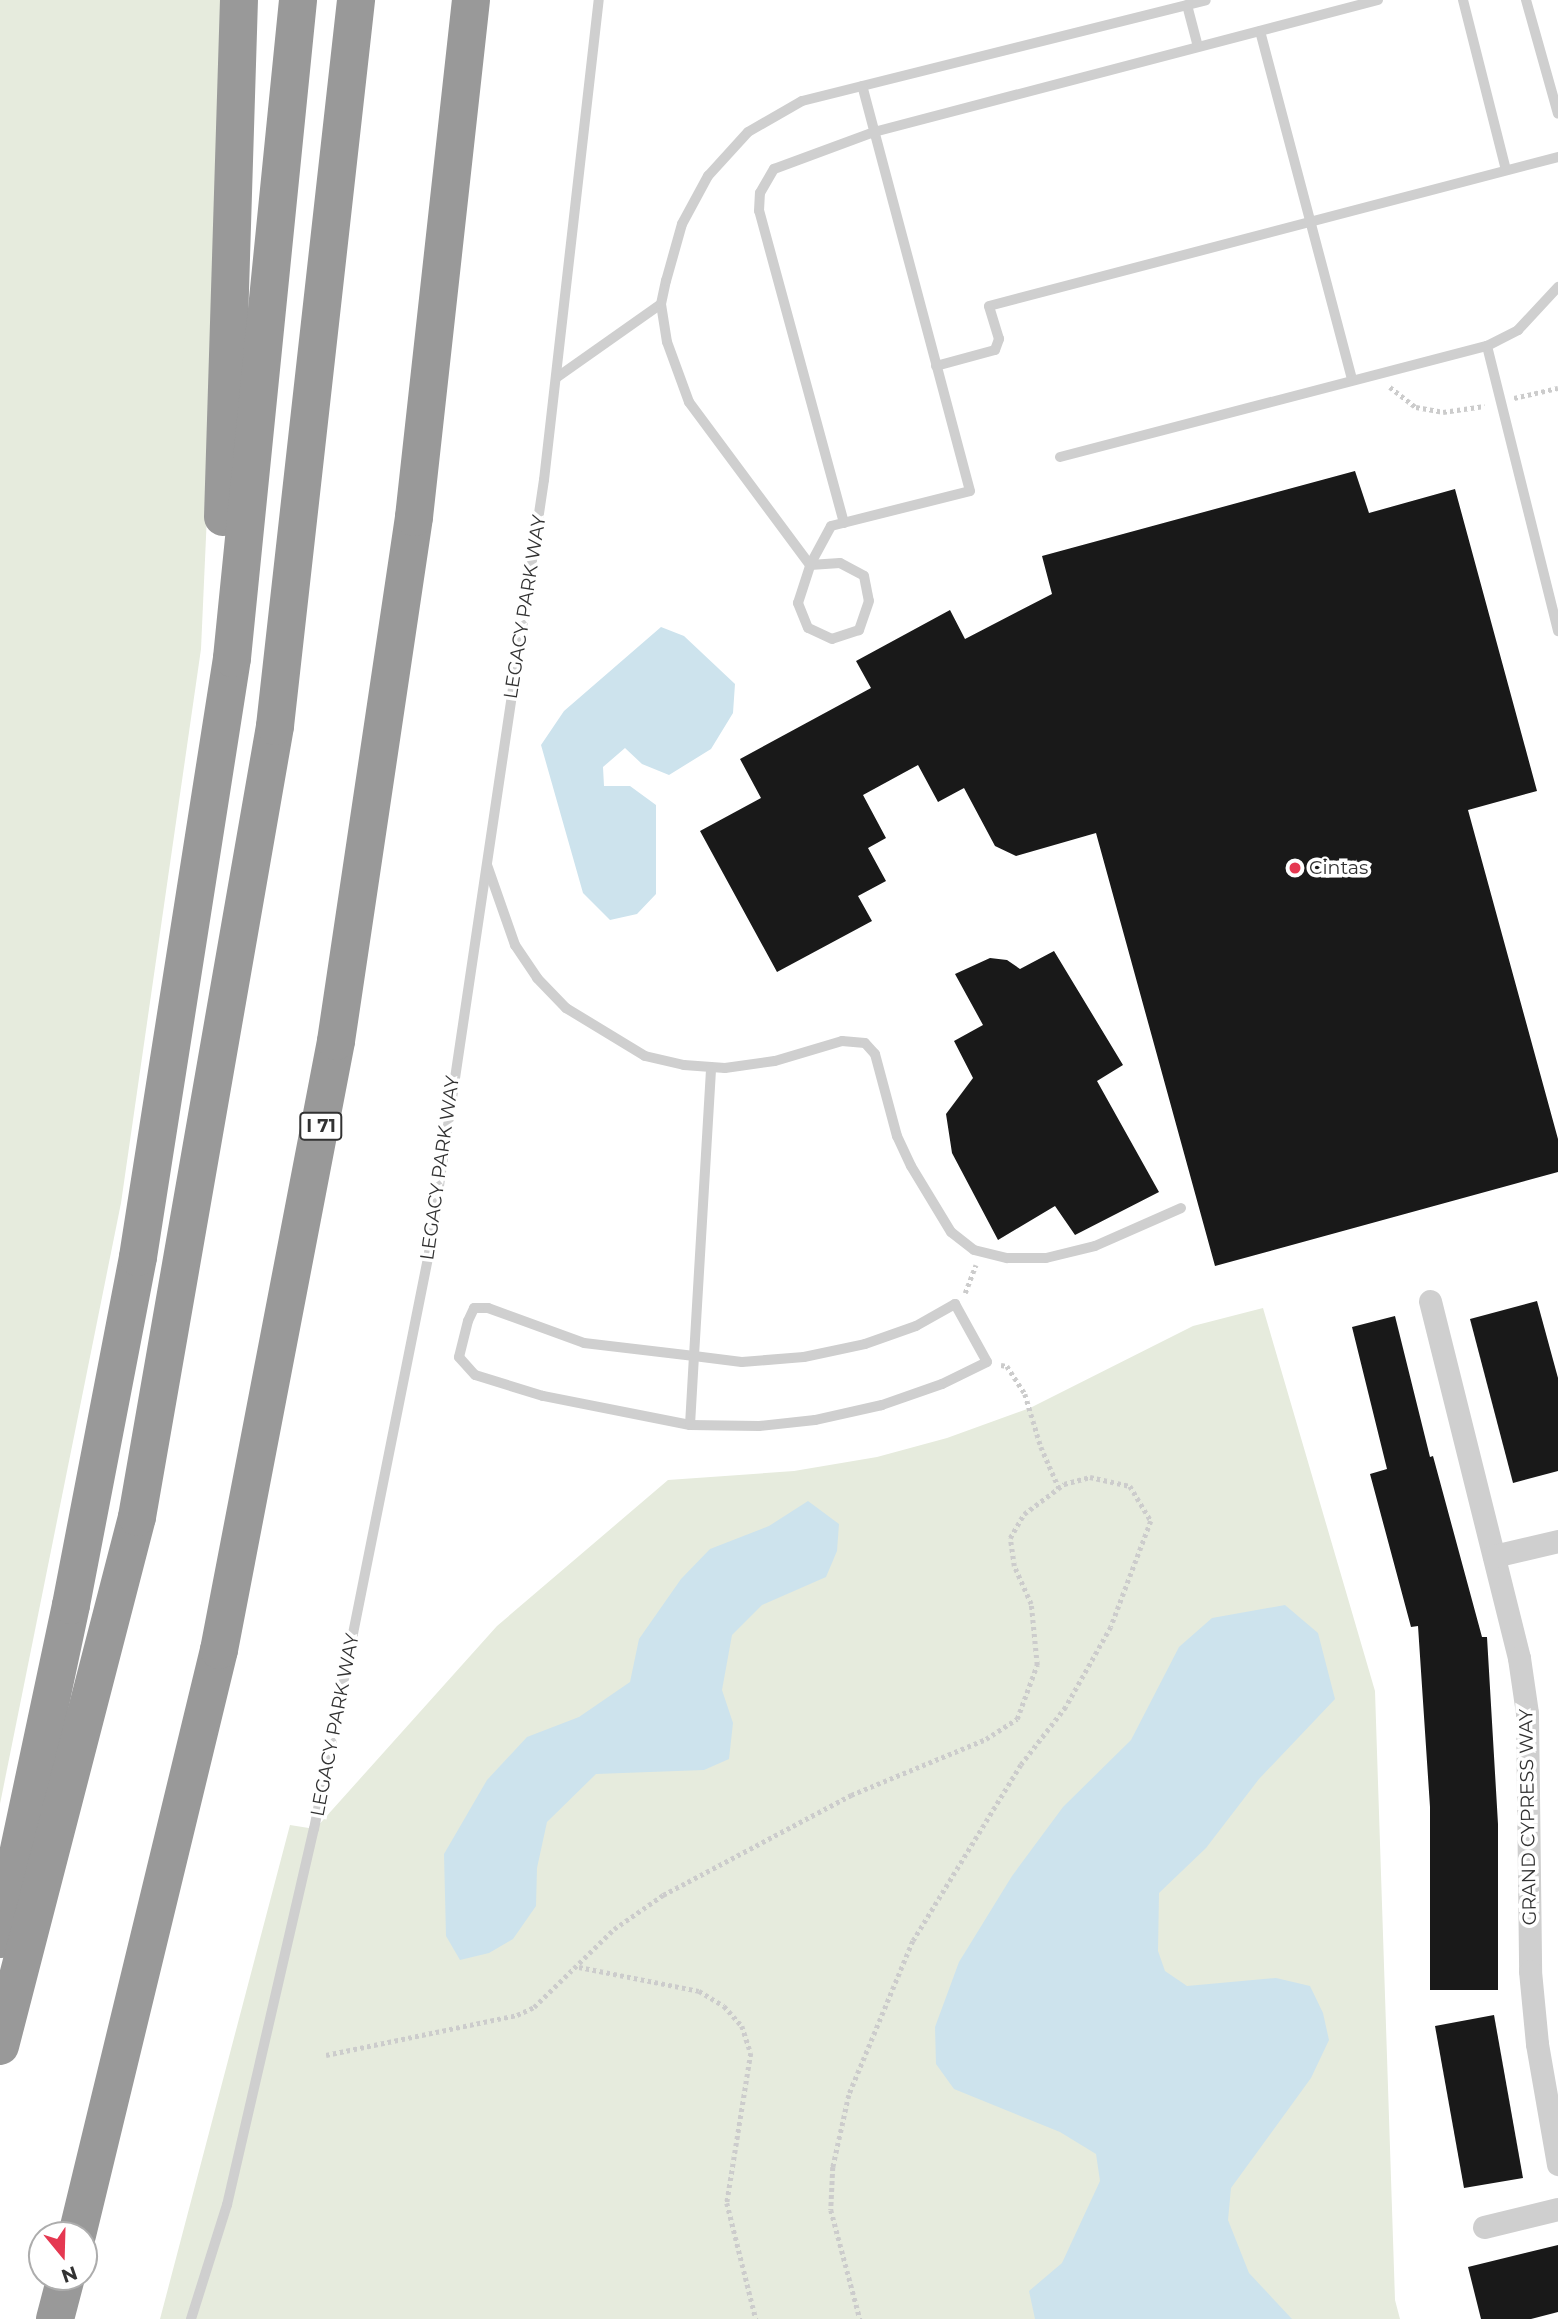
<!DOCTYPE html>
<html>
<head>
<meta charset="utf-8">
<style>
  body { margin:0 }
  #map { position:relative; width:1558px; height:2319px; overflow:hidden; background:#fff; font-family:Montserrat,sans-serif }
  div>[style] { position:absolute }
  .green>* { inset:0; background:#e6ebdd }
  .water>* { inset:0; background:#cde3ed }
  .building>* { inset:0; background:#191919 }
  .path>* { height:4.5px; margin-top:-2.25px; transform-origin:0; background:repeating-linear-gradient(90deg,#ccc 0 3.5px,transparent 0 7px) }
  .lane>* { height:10px; margin:-5px; padding:0 5px; transform-origin:5px; border-radius:5px; background:#cfcfcf }
  .street>* { height:23px; margin:-11.5px; padding:0 11.5px; transform-origin:11.5px; border-radius:11.5px; background:#cfcfcf }
  .highway>* { height:38px; margin:-19px; padding:0 19px; transform-origin:19px; border-radius:19px; background:#999 }
  .dots>* { width:19px; height:19px; translate:-50% -50%; box-sizing:border-box; border:4px solid #fff; border-radius:50% }
  span { translate:-50% -50%; white-space:nowrap; text-align:center; line-height:1.15; -webkit-text-stroke:7px #fff; paint-order:stroke }
  .shield-label span { padding:2px 5px; background:#fff; border:2px solid; border-radius:5px; -webkit-text-stroke-width:0 }
  .shield-label { font-size:18px; color:#323232; font-weight:700 }
  .street-label { font-size:19px; color:#323232 }
  .poi-label { font-size:19px; color:#323232 }
  .left { translate:0 -50%; text-align:left }
  .north { position:absolute; left:28px; top:2221px; width:70px; height:70px; box-sizing:border-box; background:#fff; border:2px solid #adadad; border-radius:50%; rotate:161deg; font-size:19px; font-weight:700; line-height:28px; text-align:center; color:#323232 }
  .north::after { content:''; display:block; margin:auto; width:24px; height:32px; background:#e53851; clip-path:polygon(50% 0,100% 100%,50% 72%,0 100%) }
</style>
</head>
<body>
<div id="map">
  <div class="green">
    <div style="clip-path:polygon(0 0,230px 0,201px 649px,121px 1203px,0 1804px)"></div>
    <div style="clip-path:polygon(1263px 1308px,1375px 1691px,1395px 2300px,1400px 2319px,160px 2319px,290px 1825px,315px 1829px,497px 1626px,668px 1480px,794px 1471px,877px 1457px,947px 1438px,1030px 1408px,1193px 1326px)"></div>
  </div>
  <div class="water">
    <div style="clip-path:polygon(661px 627px,684px 636px,735px 684px,733px 713px,711px 749px,669px 775px,642px 764px,625px 748px,603px 767px,604px 786px,630px 786px,656px 805px,656px 894px,637px 914px,610px 920px,583px 893px,541px 745px,564px 711px)"></div>
    <div style="clip-path:polygon(808px 1501px,839px 1524px,837px 1551px,826px 1577px,762px 1605px,732px 1635px,722px 1690px,733px 1723px,729px 1759px,704px 1770px,596px 1774px,547px 1822px,537px 1868px,536px 1906px,513px 1939px,489px 1953px,460px 1960px,446px 1936px,444px 1854px,487px 1780px,527px 1737px,579px 1717px,630px 1682px,639px 1639px,681px 1579px,710px 1549px,769px 1526px)"></div>
    <div style="clip-path:polygon(1285px 1605px,1318px 1633px,1335px 1699px,1259px 1779px,1206px 1848px,1159px 1893px,1158px 1951px,1165px 1971px,1187px 1986px,1276px 1978px,1310px 1986px,1323px 2013px,1329px 2040px,1311px 2078px,1231px 2188px,1228px 2220px,1249px 2273px,1292px 2319px,1035px 2319px,1029px 2291px,1062px 2263px,1100px 2181px,1096px 2154px,1060px 2132px,954px 2089px,936px 2064px,935px 2027px,959px 1962px,1012px 1876px,1063px 1807px,1131px 1740px,1179px 1647px,1212px 1618px)"></div>
  </div>
  <div class="building">
    <div style="clip-path:polygon(1355px 471px,1369px 513px,1455px 489px,1537px 791px,1468px 810px,1558px 1139px,1558px 1172px,1215px 1266px,1096px 833px,1016px 856px,995px 846px,964px 788px,938px 802px,918px 765px,863px 795px,886px 838px,868px 848px,886px 881px,858px 896px,872px 921px,777px 972px,700px 831px,761px 798px,740px 759px,871px 688px,856px 661px,950px 610px,965px 639px,1052px 594px,1042px 556px)"></div>
    <div style="clip-path:polygon(1054px 951px,1123px 1065px,1097px 1081px,1159px 1192px,1075px 1235px,1055px 1206px,998px 1240px,952px 1153px,946px 1114px,973px 1078px,954px 1041px,983px 1025px,955px 974px,990px 958px,1007px 960px,1020px 969px)"></div>
    <div style="clip-path:polygon(1537px 1301px,1558px 1378px,1558px 1471px,1513px 1483px,1470px 1319px)"></div>
    <div style="clip-path:polygon(1395px 1316px,1430px 1457px,1433px 1456px,1482px 1637px,1487px 1637px,1498px 1824px,1498px 1990px,1430px 1990px,1430px 1807px,1418px 1626px,1411px 1627px,1370px 1474px,1387px 1469px,1352px 1327px)"></div>
    <div style="clip-path:polygon(1494px 2015px,1523px 2178px,1464px 2188px,1435px 2026px)"></div>
    <div style="clip-path:polygon(1558px 2245px,1558px 2312px,1531px 2319px,1481px 2319px,1468px 2267px)"></div>
  </div>
  <div class="path">
    <div style="left:1390px;top:387px;width:33px;rotate:38deg"></div>
    <div style="left:1416px;top:407px;width:27px;rotate:10deg"></div>
    <div style="left:1443px;top:412px;width:42px;rotate:-8.1deg"></div>
    <div style="left:1514px;top:398px;width:45px;rotate:-12.8deg"></div>
    <div style="left:965px;top:1293px;width:30px;rotate:-69deg"></div>
    <div style="left:1001px;top:1365px;width:6px;rotate:9deg"></div>
    <div style="left:1007px;top:1366px;width:33px;rotate:57deg"></div>
    <div style="left:1025px;top:1394px;width:55px;rotate:73.2deg"></div>
    <div style="left:1041px;top:1447px;width:45px;rotate:66.3deg"></div>
    <div style="left:579px;top:1967px;width:122px;rotate:11.3deg"></div>
    <div style="left:699px;top:1991px;width:29px;rotate:31deg"></div>
    <div style="left:724px;top:2006px;width:27px;rotate:48deg"></div>
    <div style="left:742px;top:2026px;width:28px;rotate:72deg"></div>
    <div style="left:751px;top:2053px;width:152px;rotate:99.1deg"></div>
    <div style="left:727px;top:2203px;width:120px;rotate:76deg"></div>
    <div style="left:326px;top:2055px;width:195px;rotate:-11.8deg"></div>
    <div style="left:517px;top:2015px;width:19px;rotate:-25deg"></div>
    <div style="left:534px;top:2007px;width:112px;rotate:-44.3deg"></div>
    <div style="left:614px;top:1929px;width:60px;rotate:-34.8deg"></div>
    <div style="left:663px;top:1895px;width:213px;rotate:-28deg"></div>
    <div style="left:851px;top:1795px;width:146px;rotate:-22.5deg"></div>
    <div style="left:986px;top:1739px;width:37px;rotate:-33deg"></div>
    <div style="left:1017px;top:1719px;width:58px;rotate:-69.7deg"></div>
    <div style="left:1037px;top:1665px;width:61px;rotate:-95.6deg"></div>
    <div style="left:1031px;top:1604px;width:42px;rotate:-114.1deg"></div>
    <div style="left:1014px;top:1566px;width:28px;rotate:-98deg"></div>
    <div style="left:1010px;top:1538px;width:28px;rotate:-60deg"></div>
    <div style="left:1024px;top:1514px;width:50px;rotate:-36.9deg"></div>
    <div style="left:1064px;top:1484px;width:27px;rotate:-15deg"></div>
    <div style="left:1090px;top:1477px;width:41px;rotate:12.7deg"></div>
    <div style="left:1130px;top:1486px;width:41px;rotate:59deg"></div>
    <div style="left:1151px;top:1521px;width:113px;rotate:110.7deg"></div>
    <div style="left:1111px;top:1627px;width:92px;rotate:119.4deg"></div>
    <div style="left:1066px;top:1707px;width:73px;rotate:127.8deg"></div>
    <div style="left:1021px;top:1765px;width:206px;rotate:121.5deg"></div>
    <div style="left:913px;top:1941px;width:167px;rotate:112.6deg"></div>
    <div style="left:849px;top:2095px;width:74px;rotate:102.5deg"></div>
    <div style="left:833px;top:2167px;width:43px;rotate:92.7deg"></div>
    <div style="left:831px;top:2210px;width:113px;rotate:75.1deg"></div>
  </div>
  <div class="lane">
    <div style="left:1463px;top:0;width:175px;rotate:75.8deg"></div>
    <div style="left:1526px;top:0;width:118px;rotate:74.3deg"></div>
    <div style="left:1187px;top:5px;width:43px;rotate:75.3deg"></div>
    <div style="left:1260px;top:31px;width:361px;rotate:75.2deg"></div>
    <div style="left:1487px;top:346px;width:294px;rotate:76deg"></div>
    <div style="left:936px;top:366px;width:61px;rotate:-15.2deg"></div>
    <div style="left:995px;top:350px;width:12px;rotate:-70deg"></div>
    <div style="left:999px;top:339px;width:34px;rotate:-107deg"></div>
    <div style="left:989px;top:306px;width:588px;rotate:-14.67deg"></div>
    <div style="left:556px;top:378px;width:128px;rotate:-35.2deg"></div>
    <div style="left:1060px;top:457px;width:441px;rotate:-14.6deg"></div>
    <div style="left:1487px;top:346px;width:35px;rotate:-27deg"></div>
    <div style="left:1518px;top:330px;width:59px;rotate:-47.1deg"></div>
    <div style="left:844px;top:523px;width:323px;rotate:-105.2deg"></div>
    <div style="left:759px;top:211px;width:18px;rotate:-87deg"></div>
    <div style="left:760px;top:193px;width:28px;rotate:-60deg"></div>
    <div style="left:774px;top:169px;width:107px;rotate:-20.3deg"></div>
    <div style="left:874px;top:132px;width:521px;rotate:-14.68deg"></div>
    <div style="left:810px;top:565px;width:203px;rotate:-126.6deg"></div>
    <div style="left:689px;top:402px;width:64px;rotate:-110.1deg"></div>
    <div style="left:667px;top:342px;width:38px;rotate:-99deg"></div>
    <div style="left:661px;top:304px;width:24px;rotate:-78deg"></div>
    <div style="left:666px;top:281px;width:59px;rotate:-74.3deg"></div>
    <div style="left:682px;top:224px;width:55px;rotate:-61.6deg"></div>
    <div style="left:708px;top:176px;width:59px;rotate:-47.7deg"></div>
    <div style="left:748px;top:132px;width:62px;rotate:-29.9deg"></div>
    <div style="left:802px;top:101px;width:416px;rotate:-14deg"></div>
    <div style="left:810px;top:565px;width:30px;rotate:-4deg"></div>
    <div style="left:840px;top:563px;width:27px;rotate:28deg"></div>
    <div style="left:864px;top:576px;width:25px;rotate:79deg"></div>
    <div style="left:869px;top:601px;width:31px;rotate:109deg"></div>
    <div style="left:859px;top:630px;width:28px;rotate:162deg"></div>
    <div style="left:832px;top:639px;width:26px;rotate:-155deg"></div>
    <div style="left:808px;top:628px;width:27px;rotate:-112deg"></div>
    <div style="left:798px;top:603px;width:40px;rotate:-72deg"></div>
    <div style="left:810px;top:565px;width:44px;rotate:-61.7deg"></div>
    <div style="left:831px;top:526px;width:143px;rotate:-14.1deg"></div>
    <div style="left:970px;top:491px;width:419px;rotate:-104.9deg"></div>
    <div style="left:487px;top:865px;width:85px;rotate:70.7deg"></div>
    <div style="left:515px;top:945px;width:40px;rotate:56deg"></div>
    <div style="left:537px;top:978px;width:42px;rotate:46deg"></div>
    <div style="left:566px;top:1008px;width:92px;rotate:31.3deg"></div>
    <div style="left:645px;top:1056px;width:40px;rotate:13deg"></div>
    <div style="left:684px;top:1065px;width:41px;rotate:4.2deg"></div>
    <div style="left:725px;top:1068px;width:50px;rotate:-8deg"></div>
    <div style="left:775px;top:1061px;width:70px;rotate:-16.6deg"></div>
    <div style="left:842px;top:1041px;width:23px;rotate:5deg"></div>
    <div style="left:865px;top:1043px;width:15px;rotate:48deg"></div>
    <div style="left:875px;top:1054px;width:85px;rotate:75deg"></div>
    <div style="left:897px;top:1136px;width:33px;rotate:65deg"></div>
    <div style="left:911px;top:1166px;width:77px;rotate:58.8deg"></div>
    <div style="left:951px;top:1232px;width:29px;rotate:38deg"></div>
    <div style="left:974px;top:1250px;width:34px;rotate:14deg"></div>
    <div style="left:1007px;top:1258px;width:39px"></div>
    <div style="left:1046px;top:1258px;width:50px;rotate:-13.8deg"></div>
    <div style="left:1095px;top:1246px;width:94px;rotate:-23.8deg"></div>
    <div style="left:690px;top:1425px;width:150px;rotate:-168.8deg"></div>
    <div style="left:543px;top:1396px;width:71px;rotate:-162.8deg"></div>
    <div style="left:475px;top:1375px;width:24px;rotate:-132deg"></div>
    <div style="left:459px;top:1357px;width:37px;rotate:-76deg"></div>
    <div style="left:468px;top:1321px;width:14px;rotate:-65deg"></div>
    <div style="left:474px;top:1308px;width:14px"></div>
    <div style="left:488px;top:1308px;width:102px;rotate:20deg"></div>
    <div style="left:584px;top:1343px;width:111px;rotate:6.7deg"></div>
    <div style="left:694px;top:1356px;width:48px;rotate:7.1deg"></div>
    <div style="left:742px;top:1362px;width:62px;rotate:-4.6deg"></div>
    <div style="left:804px;top:1357px;width:62px;rotate:-12deg"></div>
    <div style="left:865px;top:1344px;width:54px;rotate:-19.4deg"></div>
    <div style="left:916px;top:1326px;width:45px;rotate:-29.4deg"></div>
    <div style="left:955px;top:1304px;width:66px;rotate:61.1deg"></div>
    <div style="left:987px;top:1362px;width:50px;rotate:153.9deg"></div>
    <div style="left:942px;top:1384px;width:64px;rotate:160.7deg"></div>
    <div style="left:882px;top:1405px;width:69px;rotate:167.4deg"></div>
    <div style="left:815px;top:1420px;width:56px;rotate:173.9deg"></div>
    <div style="left:759px;top:1426px;width:69px;rotate:-179.2deg"></div>
    <div style="left:690px;top:1425px;width:69px;rotate:-86.7deg"></div>
    <div style="left:694px;top:1356px;width:289px;rotate:-86.6deg"></div>
    <div style="left:191px;top:2319px;width:120px;rotate:-72.5deg"></div>
    <div style="left:227px;top:2205px;width:386px;rotate:-77deg"></div>
    <div style="left:314px;top:1829px;width:587px;rotate:-78.71deg"></div>
    <div style="left:429px;top:1253px;width:782px;rotate:-81.54deg"></div>
    <div style="left:544px;top:480px;width:483px;rotate:-83.5deg"></div>
  </div>
  <div class="street">
    <div style="left:1430px;top:1301px;width:368px;rotate:76deg"></div>
    <div style="left:1519px;top:1658px;width:56px;rotate:81.7deg"></div>
    <div style="left:1527px;top:1713px;width:258px;rotate:89.3deg"></div>
    <div style="left:1530px;top:1971px;width:73px;rotate:84.5deg"></div>
    <div style="left:1537px;top:2044px;width:122px;rotate:80.1deg"></div>
    <div style="left:1494px;top:1556px;width:66px;rotate:-13.2deg"></div>
    <div style="left:1484px;top:2227px;width:76px;rotate:-13.7deg"></div>
  </div>
  <div class="highway">
    <div style="left:223px;top:517px;width:517px;rotate:-88.23deg"></div>
    <div style="left:0;top:1939px;width:341px;rotate:-78deg"></div>
    <div style="left:71px;top:1605px;width:354px;rotate:-79.1deg"></div>
    <div style="left:138px;top:1257px;width:606px;rotate:-81.08deg"></div>
    <div style="left:232px;top:658px;width:661px;rotate:-84.27deg"></div>
    <div style="left:0;top:2046px;width:546px;rotate:-75.48deg"></div>
    <div style="left:137px;top:1517px;width:803px;rotate:-80.1deg"></div>
    <div style="left:275px;top:726px;width:731px;rotate:-83.63deg"></div>
    <div style="left:77px;top:2235px;width:602px;rotate:-76.36deg"></div>
    <div style="left:219px;top:1650px;width:620px;rotate:-79.12deg"></div>
    <div style="left:336px;top:1041px;width:530px;rotate:-81.53deg"></div>
    <div style="left:414px;top:517px;width:520px;rotate:-83.71deg"></div>
    <div style="left:55px;top:2319px;width:43px;rotate:-75.3deg"></div>
  </div>
  <div class="dots">
    <div style="left:1295px;top:868px;background:#e53851"></div>
  </div>
  <div class="shield-label">
    <span style="left:321px;top:1126px">I 71</span>
  </div>
  <div class="street-label">
    <span style="left:525px;top:607px;rotate:-81deg">LEGACY PARK WAY</span>
    <span style="left:440px;top:1168px;rotate:-82deg">LEGACY PARK WAY</span>
    <span style="left:335px;top:1725px;rotate:-79deg">LEGACY PARK WAY</span>
    <span style="left:1528px;top:1817px;rotate:-91deg">GRAND CYPRESS WAY</span>
  </div>
  <div class="poi-label">
    <span class="left" style="left:1309px;top:868px">Cintas</span>
  </div>
  <div class="north">N</div>
</div>
</body>
</html>
